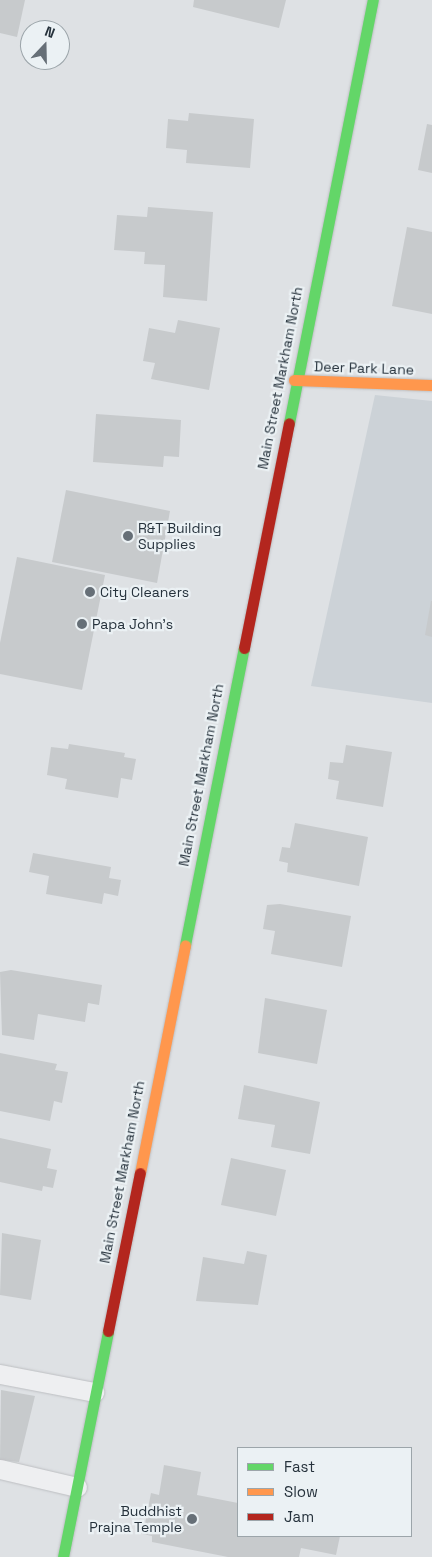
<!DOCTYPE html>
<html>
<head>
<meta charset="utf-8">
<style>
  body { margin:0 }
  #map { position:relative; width:432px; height:1557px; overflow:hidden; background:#dee1e4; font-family:"Space Grotesk",sans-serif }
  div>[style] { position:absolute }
  .built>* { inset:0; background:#ccd2d7 }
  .building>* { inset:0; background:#c7cacc }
  .roads { filter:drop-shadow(0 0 1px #bdbfc2) drop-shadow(0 0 1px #bdbfc2) }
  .lane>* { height:19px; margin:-9.5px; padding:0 9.5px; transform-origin:9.5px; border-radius:9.5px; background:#eeeff1 }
  .fast>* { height:11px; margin:-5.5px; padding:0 5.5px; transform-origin:5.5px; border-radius:5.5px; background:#63d668 }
  .slow>* { height:11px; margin:-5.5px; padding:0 5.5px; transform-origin:5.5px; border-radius:5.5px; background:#ff974d }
  .jam>* { height:11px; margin:-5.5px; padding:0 5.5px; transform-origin:5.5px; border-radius:5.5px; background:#b3261e }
  .dots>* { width:14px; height:14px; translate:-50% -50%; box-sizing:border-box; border:2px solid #ebf1f4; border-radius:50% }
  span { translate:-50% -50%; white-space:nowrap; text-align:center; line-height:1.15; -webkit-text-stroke:4.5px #ebf1f4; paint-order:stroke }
  .street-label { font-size:14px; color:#26323c }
  .poi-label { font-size:14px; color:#26323c }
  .left { translate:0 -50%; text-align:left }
  .right { translate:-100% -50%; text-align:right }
  .legend { position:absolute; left:237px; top:1447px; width:175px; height:90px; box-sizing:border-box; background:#ebf1f4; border:1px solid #9ca5aa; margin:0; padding:6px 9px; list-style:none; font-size:15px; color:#26323c }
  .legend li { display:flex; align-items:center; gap:10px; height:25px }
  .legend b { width:25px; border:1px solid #9ca5aa }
  .north { position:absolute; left:20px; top:20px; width:50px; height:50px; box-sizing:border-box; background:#ebf1f4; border:1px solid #9ca5aa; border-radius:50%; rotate:21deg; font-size:14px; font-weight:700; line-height:20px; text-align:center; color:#26323c }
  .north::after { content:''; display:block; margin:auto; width:18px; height:22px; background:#666f77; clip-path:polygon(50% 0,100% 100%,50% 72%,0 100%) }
</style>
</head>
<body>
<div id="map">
  <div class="built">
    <div style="clip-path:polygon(375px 395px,432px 401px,432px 703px,311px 686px)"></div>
  </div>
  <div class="building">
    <div style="clip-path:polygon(0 0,25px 0,17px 37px,0 33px)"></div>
    <div style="clip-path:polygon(194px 0,286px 0,279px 28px,193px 7px)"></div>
    <div style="clip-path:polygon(189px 113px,254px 119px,250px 168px,186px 163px,187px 150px,166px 148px,168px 119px,188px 121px)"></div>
    <div style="clip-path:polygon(427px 124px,432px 125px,432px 173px,418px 170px)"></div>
    <div style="clip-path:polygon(148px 207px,213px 212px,207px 301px,163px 297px,165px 265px,144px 264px,145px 252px,114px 250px,117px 215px,147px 217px)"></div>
    <div style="clip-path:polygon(407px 227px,432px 232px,432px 314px,392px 306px)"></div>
    <div style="clip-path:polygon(178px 320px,220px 328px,209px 390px,151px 379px,155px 363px,143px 361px,149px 328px,175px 333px)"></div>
    <div style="clip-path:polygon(96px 414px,181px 420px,179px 457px,164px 456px,163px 467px,93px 462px)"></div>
    <div style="clip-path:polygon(66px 490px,170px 511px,157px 583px,52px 562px)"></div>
    <div style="clip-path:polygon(17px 557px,105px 575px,82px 690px,0 674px,0 643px)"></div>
    <div style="clip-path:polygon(431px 601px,432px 601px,432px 637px,425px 635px)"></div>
    <div style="clip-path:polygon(69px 744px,125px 753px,124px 757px,136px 759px,132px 780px,121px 778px,118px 798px,65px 789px,67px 779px,47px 775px,51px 747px,68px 749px)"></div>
    <div style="clip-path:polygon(346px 745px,392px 752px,383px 807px,336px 799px,339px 781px,328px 779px,330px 762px,343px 763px)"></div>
    <div style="clip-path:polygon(295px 823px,368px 837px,359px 886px,287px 872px,288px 863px,279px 861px,282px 847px,290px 848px)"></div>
    <div style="clip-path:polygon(33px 853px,111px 867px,109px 878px,121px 880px,118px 896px,104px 893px,102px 904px,46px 894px,49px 876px,29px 872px)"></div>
    <div style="clip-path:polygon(280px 904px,351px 916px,342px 967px,271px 954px,275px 931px,263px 929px,267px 905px)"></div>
    <div style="clip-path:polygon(11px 970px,102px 985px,99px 1005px,88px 1003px,85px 1022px,38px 1014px,34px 1040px,2px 1035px,0 972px)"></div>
    <div style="clip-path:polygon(265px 998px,327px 1010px,317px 1064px,258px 1053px)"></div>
    <div style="clip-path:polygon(0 1053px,57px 1064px,55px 1070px,68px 1072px,62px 1103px,54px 1101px,50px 1121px,0 1111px)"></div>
    <div style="clip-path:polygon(244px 1085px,320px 1102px,310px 1154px,271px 1147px,275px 1125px,238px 1119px)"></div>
    <div style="clip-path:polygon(0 1138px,51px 1149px,47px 1168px,57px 1170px,53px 1188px,43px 1186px,42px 1191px,0 1182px)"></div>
    <div style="clip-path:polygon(231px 1158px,286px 1170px,276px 1216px,221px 1205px)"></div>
    <div style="clip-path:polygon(2px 1233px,41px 1240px,31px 1300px,0 1295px)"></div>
    <div style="clip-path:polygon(247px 1251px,267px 1255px,258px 1305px,196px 1301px,203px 1257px,244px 1264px)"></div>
    <div style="clip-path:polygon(1px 1390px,35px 1396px,19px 1462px,0 1460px)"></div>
    <div style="clip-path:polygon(164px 1465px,201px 1472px,197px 1495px,238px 1503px,238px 1536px,340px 1536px,336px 1555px,301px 1548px,299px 1557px,228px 1557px,152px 1542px,152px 1536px,143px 1534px,151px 1493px,159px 1495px)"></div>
  </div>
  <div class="roads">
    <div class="lane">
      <div style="left:0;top:1374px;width:96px;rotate:10.8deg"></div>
      <div style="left:0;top:1469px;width:79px;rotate:13.2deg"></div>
    </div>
    <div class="fast">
      <div style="left:289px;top:423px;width:431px;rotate:-78.8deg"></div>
      <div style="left:185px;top:945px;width:303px;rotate:-78.8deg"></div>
      <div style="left:63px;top:1557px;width:230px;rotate:-78.7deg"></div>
    </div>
    <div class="slow">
      <div style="left:294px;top:380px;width:138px;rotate:2.1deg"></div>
      <div style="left:140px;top:1173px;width:232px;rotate:-78.8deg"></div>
    </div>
    <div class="jam">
      <div style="left:244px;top:648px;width:229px;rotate:-78.7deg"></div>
      <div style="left:108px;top:1331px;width:161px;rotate:-78.6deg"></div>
    </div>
  </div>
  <div class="dots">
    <div style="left:128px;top:536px;background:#666f77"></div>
    <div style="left:90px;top:592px;background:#666f77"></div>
    <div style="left:82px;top:624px;background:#666f77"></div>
    <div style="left:192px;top:1519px;background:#666f77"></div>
  </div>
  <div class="street-label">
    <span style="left:364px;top:368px;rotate:2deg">Deer Park Lane</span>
    <span style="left:280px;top:378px;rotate:-79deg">Main Street Markham North</span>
    <span style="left:201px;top:775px;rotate:-79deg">Main Street Markham North</span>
    <span style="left:122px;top:1172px;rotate:-79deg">Main Street Markham North</span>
  </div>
  <div class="poi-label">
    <span class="left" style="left:138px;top:536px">R&amp;T Building<br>Supplies</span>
    <span class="left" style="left:100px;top:592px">City Cleaners</span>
    <span class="left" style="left:92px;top:624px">Papa John's</span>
    <span class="right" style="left:182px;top:1519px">Buddhist<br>Prajna Temple</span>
  </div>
  <ul class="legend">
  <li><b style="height:6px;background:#63d668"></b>Fast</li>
  <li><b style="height:6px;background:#ff974d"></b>Slow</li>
  <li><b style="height:6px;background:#b3261e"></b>Jam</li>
  </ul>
  <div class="north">N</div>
</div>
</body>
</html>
